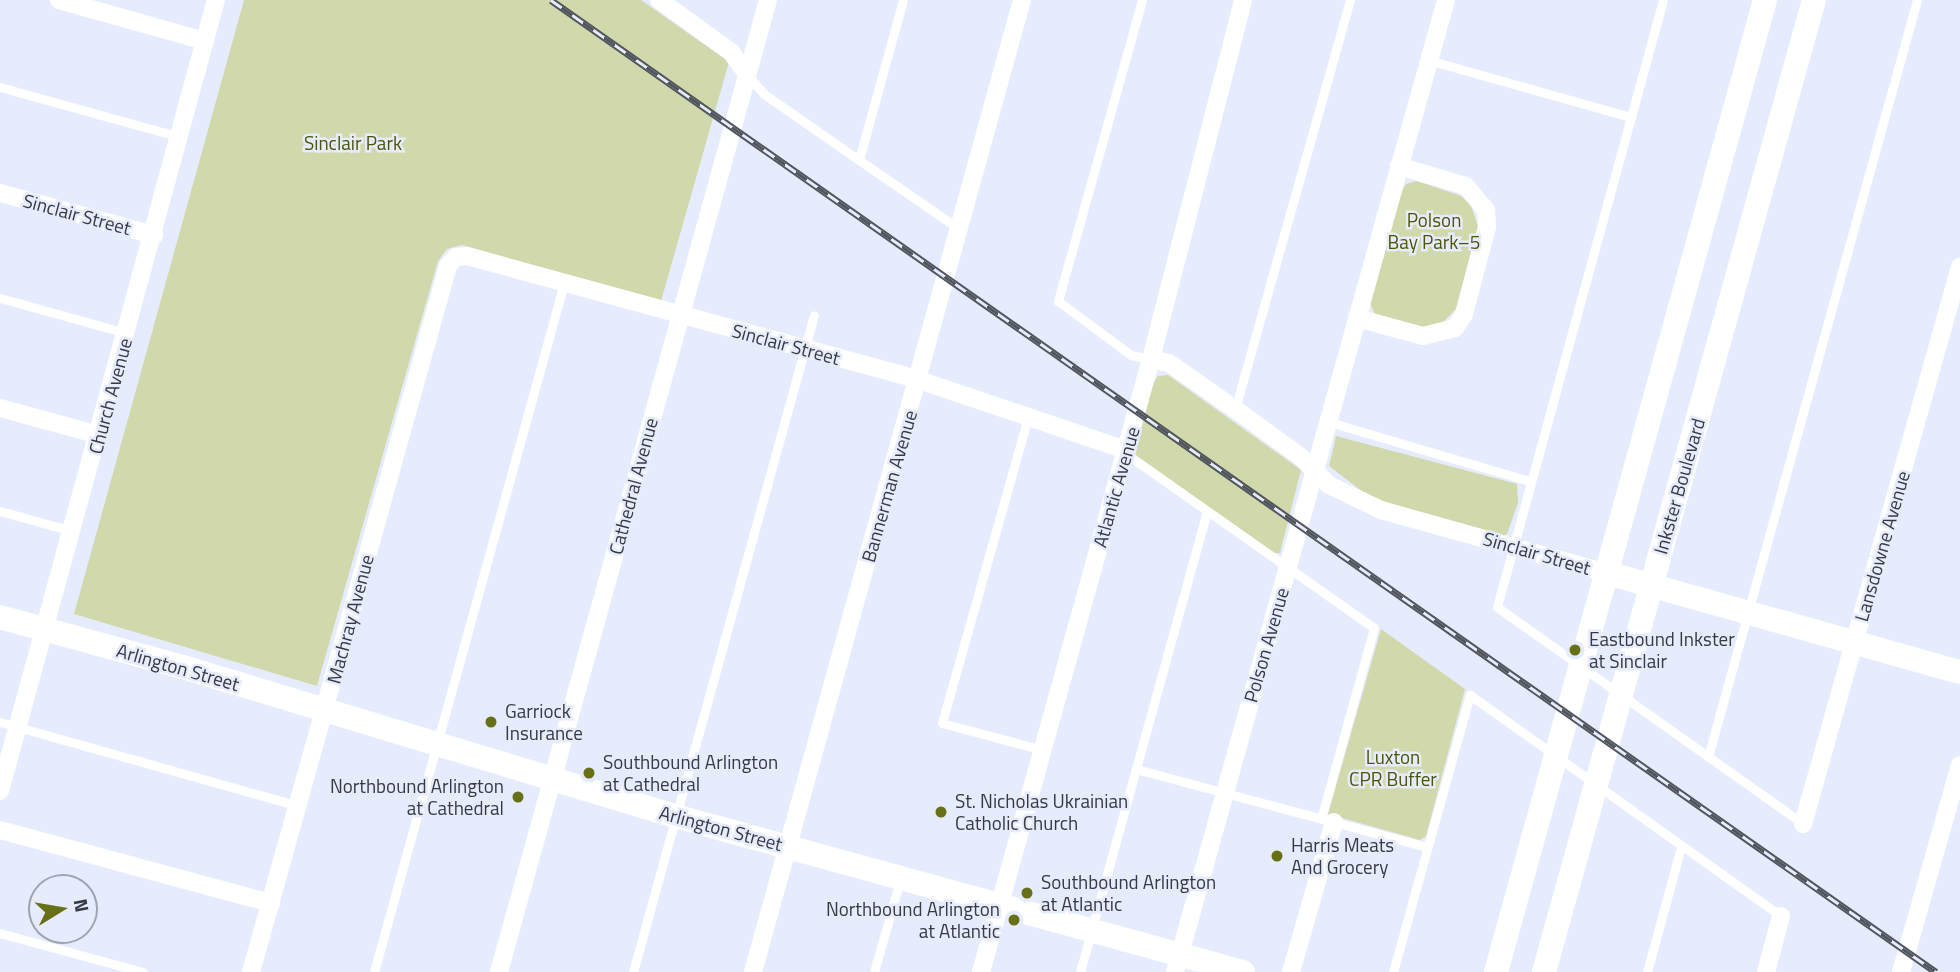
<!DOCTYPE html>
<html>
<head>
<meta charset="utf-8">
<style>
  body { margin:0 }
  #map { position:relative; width:1960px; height:972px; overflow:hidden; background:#e6ebfd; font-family:"Titillium Web",sans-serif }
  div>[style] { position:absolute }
  .green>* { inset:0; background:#d1d8ac }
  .lane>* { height:9px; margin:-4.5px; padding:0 4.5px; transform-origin:4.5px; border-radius:4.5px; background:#fff }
  .street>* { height:18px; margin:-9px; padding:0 9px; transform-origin:9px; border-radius:9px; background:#fff }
  .secondary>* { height:24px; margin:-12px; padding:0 12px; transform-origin:12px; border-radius:12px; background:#fff }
  .rail>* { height:7px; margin-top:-3.5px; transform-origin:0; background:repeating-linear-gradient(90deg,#e6ebfd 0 13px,#51555d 0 26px); box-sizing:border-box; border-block:2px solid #51555d }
  .dots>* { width:19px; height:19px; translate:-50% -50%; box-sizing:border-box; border:4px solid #e6ebfd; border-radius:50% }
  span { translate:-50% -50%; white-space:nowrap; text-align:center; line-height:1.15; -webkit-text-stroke:5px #e6ebfd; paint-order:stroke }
  .park-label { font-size:19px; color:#4d5406 }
  .street-label { font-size:19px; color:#373a40 }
  .poi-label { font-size:19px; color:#373a40 }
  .left { translate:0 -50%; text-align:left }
  .right { translate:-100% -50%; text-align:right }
  .north { position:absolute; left:28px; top:874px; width:70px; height:70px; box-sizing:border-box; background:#e6ebfd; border:2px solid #a0a4b1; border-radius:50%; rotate:79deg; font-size:19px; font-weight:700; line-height:28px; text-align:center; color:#373a40 }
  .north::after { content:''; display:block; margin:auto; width:24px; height:32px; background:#687017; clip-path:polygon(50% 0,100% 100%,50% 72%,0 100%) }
</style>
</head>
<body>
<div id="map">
  <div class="green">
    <div style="clip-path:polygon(244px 0,641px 0,729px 62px,661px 301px,462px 245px,447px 249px,438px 261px,317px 686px,74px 614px)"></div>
    <div style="clip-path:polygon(1417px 181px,1461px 196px,1471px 205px,1478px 227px,1456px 309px,1441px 324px,1419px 329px,1376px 317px,1370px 303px,1402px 191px,1406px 184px)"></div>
    <div style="clip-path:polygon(1168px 375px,1301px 470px,1280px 553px,1271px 553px,1135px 455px,1152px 385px,1158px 376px)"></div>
    <div style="clip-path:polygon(1336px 436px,1517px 484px,1518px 503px,1507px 534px,1502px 537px,1371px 498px,1329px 466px)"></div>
    <div style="clip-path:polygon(1381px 629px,1465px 689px,1426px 836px,1420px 840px,1328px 814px)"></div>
  </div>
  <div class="lane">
    <div style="left:903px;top:0;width:166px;rotate:105.4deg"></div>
    <div style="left:859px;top:160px;width:120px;rotate:34.5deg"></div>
    <div style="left:1142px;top:0;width:313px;rotate:105.6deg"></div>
    <div style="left:1058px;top:301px;width:91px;rotate:36.5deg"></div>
    <div style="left:1131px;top:355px;width:20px;rotate:11deg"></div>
    <div style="left:1663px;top:0;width:629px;rotate:105.3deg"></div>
    <div style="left:1497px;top:607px;width:375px;rotate:35.3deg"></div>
    <div style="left:1428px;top:60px;width:211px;rotate:15.7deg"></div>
    <div style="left:748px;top:76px;width:24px;rotate:48deg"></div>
    <div style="left:764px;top:94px;width:116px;rotate:34.8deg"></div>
    <div style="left:0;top:87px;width:187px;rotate:15.5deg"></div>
    <div style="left:0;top:298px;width:131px;rotate:15.5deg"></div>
    <div style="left:1235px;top:409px;width:425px;rotate:-74.3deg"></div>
    <div style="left:1028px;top:417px;width:318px;rotate:105.7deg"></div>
    <div style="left:942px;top:723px;width:105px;rotate:15deg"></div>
    <div style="left:1329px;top:422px;width:209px;rotate:16.4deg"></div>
    <div style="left:1125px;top:453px;width:304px;rotate:35.1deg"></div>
    <div style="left:1374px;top:628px;width:198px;rotate:105.5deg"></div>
    <div style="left:0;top:511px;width:75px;rotate:15.5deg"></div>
    <div style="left:0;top:722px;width:310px;rotate:15.7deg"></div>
    <div style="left:1708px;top:757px;width:785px;rotate:-74.57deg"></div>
    <div style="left:1136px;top:769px;width:301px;rotate:15deg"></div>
    <div style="left:0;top:933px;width:148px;rotate:15.3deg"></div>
    <div style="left:374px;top:972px;width:715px;rotate:-74.58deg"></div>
    <div style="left:633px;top:972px;width:681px;rotate:-74.6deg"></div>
    <div style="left:874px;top:972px;width:96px;rotate:-74.2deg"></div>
    <div style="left:1080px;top:972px;width:478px;rotate:-74.6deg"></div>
    <div style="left:1393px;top:972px;width:288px;rotate:-74.5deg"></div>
    <div style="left:1470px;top:695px;width:382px;rotate:35.4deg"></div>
    <div style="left:1647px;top:972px;width:130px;rotate:-74.8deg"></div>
  </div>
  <div class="street">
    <div style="left:59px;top:0;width:152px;rotate:15.7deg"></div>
    <div style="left:659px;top:0;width:89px;rotate:35.8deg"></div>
    <div style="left:731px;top:52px;width:27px;rotate:54deg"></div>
    <div style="left:0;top:193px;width:160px;rotate:15.3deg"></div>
    <div style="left:1357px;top:318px;width:68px;rotate:15.3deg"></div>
    <div style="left:1423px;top:336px;width:33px;rotate:-14deg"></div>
    <div style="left:1455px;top:328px;width:17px;rotate:-57deg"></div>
    <div style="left:1464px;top:314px;width:90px;rotate:-75.2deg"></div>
    <div style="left:1487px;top:227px;width:17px;rotate:-93deg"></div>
    <div style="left:1486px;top:210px;width:31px;rotate:-130deg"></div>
    <div style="left:1466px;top:186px;width:70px;rotate:-163.4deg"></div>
    <div style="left:1151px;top:359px;width:18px;rotate:13deg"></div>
    <div style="left:1169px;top:363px;width:80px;rotate:34.9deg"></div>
    <div style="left:1235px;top:409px;width:82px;rotate:36deg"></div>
    <div style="left:1301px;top:457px;width:40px;rotate:45deg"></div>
    <div style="left:1329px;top:485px;width:58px;rotate:25.7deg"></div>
    <div style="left:1381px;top:510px;width:235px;rotate:15.6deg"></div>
    <div style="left:0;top:408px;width:103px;rotate:15.3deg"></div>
    <div style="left:0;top:791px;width:820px;rotate:-74.73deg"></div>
    <div style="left:1803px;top:824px;width:579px;rotate:-74.26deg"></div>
    <div style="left:0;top:830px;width:281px;rotate:15.1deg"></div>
    <div style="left:251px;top:972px;width:733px;rotate:-74.41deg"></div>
    <div style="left:448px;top:266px;width:12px;rotate:-48deg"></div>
    <div style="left:456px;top:257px;width:11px;rotate:-5deg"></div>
    <div style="left:467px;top:256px;width:469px;rotate:15.3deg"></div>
    <div style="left:919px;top:380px;width:219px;rotate:18.7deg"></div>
    <div style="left:499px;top:972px;width:1009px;rotate:-74.53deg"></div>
    <div style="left:753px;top:972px;width:1009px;rotate:-74.53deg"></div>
    <div style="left:981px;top:972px;width:636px;rotate:-74.5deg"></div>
    <div style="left:1151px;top:359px;width:371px;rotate:-75.6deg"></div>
    <div style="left:1175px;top:972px;width:1009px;rotate:-74.42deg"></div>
    <div style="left:1291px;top:972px;width:156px;rotate:-74deg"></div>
    <div style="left:1766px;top:972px;width:58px;rotate:-75deg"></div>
    <div style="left:1901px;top:972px;width:215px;rotate:-74.1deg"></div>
  </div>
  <div class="secondary">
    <div style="left:1607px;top:573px;width:367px;rotate:15.7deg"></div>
    <div style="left:0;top:617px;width:190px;rotate:15.3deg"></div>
    <div style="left:183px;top:667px;width:514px;rotate:16.85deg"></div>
    <div style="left:675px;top:816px;width:589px;rotate:15.36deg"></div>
    <div style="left:1496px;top:972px;width:1009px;rotate:-74.53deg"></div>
    <div style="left:1544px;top:972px;width:1009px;rotate:-74.48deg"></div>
  </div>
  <div class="rail">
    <div style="left:551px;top:0;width:1692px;rotate:35.06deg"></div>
  </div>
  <div class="dots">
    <div style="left:1575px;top:650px;background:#687017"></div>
    <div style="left:491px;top:722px;background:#687017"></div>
    <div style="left:589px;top:773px;background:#687017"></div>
    <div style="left:518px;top:797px;background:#687017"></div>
    <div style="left:941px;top:812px;background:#687017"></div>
    <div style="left:1277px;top:856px;background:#687017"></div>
    <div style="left:1027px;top:893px;background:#687017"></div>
    <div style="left:1014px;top:920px;background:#687017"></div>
  </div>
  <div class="park-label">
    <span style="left:353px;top:143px">Sinclair Park</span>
    <span style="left:1434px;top:231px">Polson<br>Bay Park–5</span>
    <span style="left:1393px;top:768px">Luxton<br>CPR Buffer</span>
  </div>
  <div class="street-label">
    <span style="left:77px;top:214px;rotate:15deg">Sinclair Street</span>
    <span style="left:786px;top:344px;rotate:15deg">Sinclair Street</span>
    <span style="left:110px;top:396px;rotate:-75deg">Church Avenue</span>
    <span style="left:633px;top:486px;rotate:-75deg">Cathedral Avenue</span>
    <span style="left:889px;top:486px;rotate:-74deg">Bannerman Avenue</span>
    <span style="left:1679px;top:486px;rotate:-74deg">Inkster Boulevard</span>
    <span style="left:1116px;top:487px;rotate:-74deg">Atlantic Avenue</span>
    <span style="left:1882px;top:546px;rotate:-74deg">Lansdowne Avenue</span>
    <span style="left:1537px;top:553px;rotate:16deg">Sinclair Street</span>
    <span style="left:350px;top:619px;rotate:-75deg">Machray Avenue</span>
    <span style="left:1266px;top:645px;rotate:-74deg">Polson Avenue</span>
    <span style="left:178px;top:667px;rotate:16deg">Arlington Street</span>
    <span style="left:721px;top:828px;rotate:15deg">Arlington Street</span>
  </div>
  <div class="poi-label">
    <span class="left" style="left:1589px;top:650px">Eastbound Inkster<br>at Sinclair</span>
    <span class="left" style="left:505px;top:722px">Garriock<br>Insurance</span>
    <span class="left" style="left:603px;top:773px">Southbound Arlington<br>at Cathedral</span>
    <span class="right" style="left:504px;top:797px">Northbound Arlington<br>at Cathedral</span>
    <span class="left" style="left:955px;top:812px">St. Nicholas Ukrainian<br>Catholic Church</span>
    <span class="left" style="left:1291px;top:856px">Harris Meats<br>And Grocery</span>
    <span class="left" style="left:1041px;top:893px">Southbound Arlington<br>at Atlantic</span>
    <span class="right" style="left:1000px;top:920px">Northbound Arlington<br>at Atlantic</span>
  </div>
  <div class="north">N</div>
</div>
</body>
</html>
